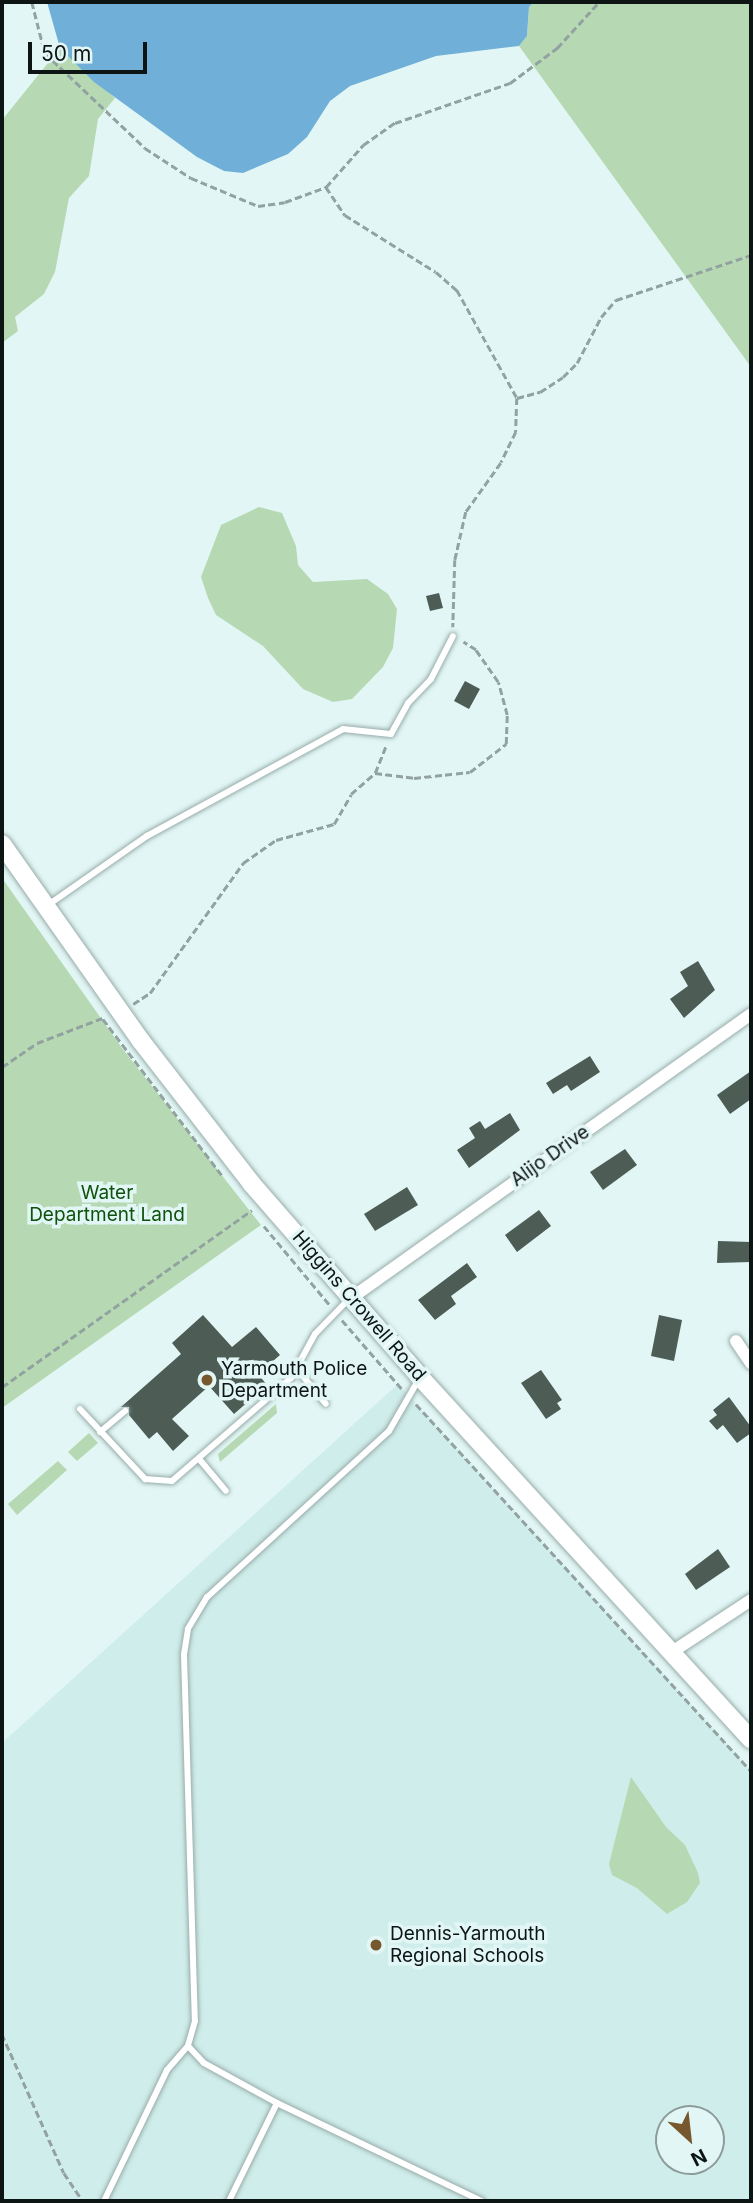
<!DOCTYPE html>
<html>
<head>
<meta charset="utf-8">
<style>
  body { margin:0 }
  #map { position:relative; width:753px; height:2203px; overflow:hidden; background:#e2f7f5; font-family:Inter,sans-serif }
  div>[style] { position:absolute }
  .built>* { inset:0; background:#cfedea }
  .green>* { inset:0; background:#b6d9b3 }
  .water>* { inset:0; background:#70b0d8 }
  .building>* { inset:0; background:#4d5d56 }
  .path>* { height:2.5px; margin-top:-1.25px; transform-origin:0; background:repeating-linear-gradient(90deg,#92a2a0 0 7px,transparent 0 10.5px) }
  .roads { filter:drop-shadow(0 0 2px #98acaa) drop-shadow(0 0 2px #98acaa) }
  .lane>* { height:6px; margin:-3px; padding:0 3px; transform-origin:3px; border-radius:3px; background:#fff }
  .street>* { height:12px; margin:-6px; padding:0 6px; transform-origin:6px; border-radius:6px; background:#fff }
  .secondary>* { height:18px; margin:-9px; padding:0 9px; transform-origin:9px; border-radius:9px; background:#fff }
  .dots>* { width:19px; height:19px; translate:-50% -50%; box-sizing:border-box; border:4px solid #e2f7f5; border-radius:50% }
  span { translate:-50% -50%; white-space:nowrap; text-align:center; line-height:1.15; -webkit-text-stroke:7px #e2f7f5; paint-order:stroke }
  .street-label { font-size:19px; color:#0d1414 }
  .park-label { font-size:19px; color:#0e520e }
  .poi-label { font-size:19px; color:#0d1414 }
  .left { translate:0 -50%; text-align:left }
  .frame { position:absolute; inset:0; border:4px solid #0d1414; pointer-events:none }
  .north { position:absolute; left:655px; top:2105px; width:70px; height:70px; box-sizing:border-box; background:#e2f7f5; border:2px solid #8d9c9b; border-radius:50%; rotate:153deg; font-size:19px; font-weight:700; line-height:28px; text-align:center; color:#0d1414 }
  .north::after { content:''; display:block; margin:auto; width:24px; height:32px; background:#77572d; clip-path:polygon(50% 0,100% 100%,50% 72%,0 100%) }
  .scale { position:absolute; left:28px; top:42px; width:119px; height:32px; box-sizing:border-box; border:4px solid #0d1414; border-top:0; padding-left:9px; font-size:21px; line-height:24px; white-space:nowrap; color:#0d1414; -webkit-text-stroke:5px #e2f7f5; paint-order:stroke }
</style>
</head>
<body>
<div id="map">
  <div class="built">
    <div style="clip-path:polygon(evenodd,398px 1384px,751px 1770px,751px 2201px,2px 2201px,2px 1743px,398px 1384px,669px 2119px,711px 2119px,711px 2161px,669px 2161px,669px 2119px)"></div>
  </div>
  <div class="green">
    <div style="clip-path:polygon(534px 2px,751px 2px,751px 367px,519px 46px,527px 36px,529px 7px)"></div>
    <div style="clip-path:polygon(60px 48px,115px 98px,98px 119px,89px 176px,69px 198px,55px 272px,44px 294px,15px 317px,18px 331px,2px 343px,2px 120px)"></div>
    <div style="clip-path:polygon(259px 507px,282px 513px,296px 546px,298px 565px,313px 582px,367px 579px,388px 594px,397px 609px,393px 648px,383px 667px,352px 699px,333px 702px,303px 689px,263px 646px,216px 615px,208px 598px,201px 577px,221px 525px)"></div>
    <div style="clip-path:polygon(2px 878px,122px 1048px,261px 1225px,2px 1408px)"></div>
    <div style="clip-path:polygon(276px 1404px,277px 1413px,220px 1462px,218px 1454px)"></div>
    <div style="clip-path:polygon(89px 1433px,98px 1443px,77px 1461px,68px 1452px)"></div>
    <div style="clip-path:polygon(58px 1461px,67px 1470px,17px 1515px,8px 1504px)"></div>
    <div style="clip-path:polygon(631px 1777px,666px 1827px,685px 1845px,698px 1873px,700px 1883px,687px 1902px,667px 1914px,637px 1888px,612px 1875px,609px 1864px)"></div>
  </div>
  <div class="water">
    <div style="clip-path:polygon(47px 2px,534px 2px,529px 7px,527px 36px,519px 46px,436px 56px,350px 86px,330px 101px,307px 137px,288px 154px,243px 173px,224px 171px,197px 157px,94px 82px,60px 48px)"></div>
  </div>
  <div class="building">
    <div style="clip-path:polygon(439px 593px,443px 608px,430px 611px,426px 596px)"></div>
    <div style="clip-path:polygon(465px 681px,480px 689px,469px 709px,454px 701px)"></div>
    <div style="clip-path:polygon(698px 961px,715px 990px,684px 1018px,670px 999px,688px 986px,680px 972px)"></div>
    <div style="clip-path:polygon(590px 1056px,600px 1072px,571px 1091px,567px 1085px,553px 1094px,546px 1083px)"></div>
    <div style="clip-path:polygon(751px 1071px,751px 1099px,730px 1114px,717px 1095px)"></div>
    <div style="clip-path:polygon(510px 1113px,520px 1130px,469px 1168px,457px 1150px,475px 1138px,469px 1128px,480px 1121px,485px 1129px)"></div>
    <div style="clip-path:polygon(625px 1149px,637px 1165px,603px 1190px,590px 1172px)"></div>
    <div style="clip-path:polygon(407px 1187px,418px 1205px,375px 1231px,364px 1214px)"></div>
    <div style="clip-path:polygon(539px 1210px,551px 1226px,517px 1252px,505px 1235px)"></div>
    <div style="clip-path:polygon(718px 1241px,751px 1242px,751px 1262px,717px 1263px)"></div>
    <div style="clip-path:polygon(467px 1263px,477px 1277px,451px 1296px,456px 1304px,435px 1320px,418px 1300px)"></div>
    <div style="clip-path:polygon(203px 1315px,232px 1347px,256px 1327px,280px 1355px,258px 1374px,267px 1385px,234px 1414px,209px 1386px,172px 1419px,189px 1436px,173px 1451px,157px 1432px,149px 1439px,129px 1415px,129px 1407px,121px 1407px,181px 1354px,172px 1343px)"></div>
    <div style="clip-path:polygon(659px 1315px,682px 1320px,674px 1361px,651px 1356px)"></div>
    <div style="clip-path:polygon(541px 1370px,562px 1400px,557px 1403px,561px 1409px,546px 1419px,521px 1383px)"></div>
    <div style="clip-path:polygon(729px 1397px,751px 1427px,751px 1433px,737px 1443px,723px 1425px,717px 1430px,709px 1421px,717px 1415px,713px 1410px)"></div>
    <div style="clip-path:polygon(718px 1549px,730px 1567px,696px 1590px,685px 1574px)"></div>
  </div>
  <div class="path">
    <div style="left:32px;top:2px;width:53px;rotate:75.7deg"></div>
    <div style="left:45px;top:53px;width:138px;rotate:43.5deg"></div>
    <div style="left:145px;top:148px;width:55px;rotate:33.1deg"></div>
    <div style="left:191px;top:178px;width:73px;rotate:22.7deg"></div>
    <div style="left:258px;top:206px;width:27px;rotate:-8deg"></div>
    <div style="left:285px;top:202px;width:44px;rotate:-20.1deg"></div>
    <div style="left:326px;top:187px;width:56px;rotate:-48.6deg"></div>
    <div style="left:363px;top:145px;width:39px;rotate:-35deg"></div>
    <div style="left:395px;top:123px;width:122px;rotate:-19.2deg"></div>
    <div style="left:510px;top:83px;width:59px;rotate:-36.7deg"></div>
    <div style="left:557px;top:48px;width:62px;rotate:-47.6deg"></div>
    <div style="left:326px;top:187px;width:34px;rotate:56deg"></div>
    <div style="left:345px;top:215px;width:107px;rotate:32.1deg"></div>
    <div style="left:436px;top:272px;width:28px;rotate:41deg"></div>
    <div style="left:457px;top:290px;width:124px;rotate:60.9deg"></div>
    <div style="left:517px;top:398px;width:34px;rotate:92deg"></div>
    <div style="left:516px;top:432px;width:34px;rotate:116deg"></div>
    <div style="left:501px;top:463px;width:60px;rotate:125.5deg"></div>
    <div style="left:466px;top:512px;width:49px;rotate:102.9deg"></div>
    <div style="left:455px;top:560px;width:67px;rotate:91.7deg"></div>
    <div style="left:517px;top:398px;width:24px;rotate:-15deg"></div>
    <div style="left:540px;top:392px;width:27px;rotate:-33deg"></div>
    <div style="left:563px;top:377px;width:20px;rotate:-45deg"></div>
    <div style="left:577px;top:363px;width:52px;rotate:-62.4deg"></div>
    <div style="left:601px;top:317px;width:23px;rotate:-49deg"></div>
    <div style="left:616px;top:300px;width:142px;rotate:-18.4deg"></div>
    <div style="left:375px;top:773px;width:31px;rotate:-68deg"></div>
    <div style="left:133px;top:1004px;width:20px;rotate:-33deg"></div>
    <div style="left:150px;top:993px;width:160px;rotate:-54.4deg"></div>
    <div style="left:243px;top:863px;width:40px;rotate:-34.9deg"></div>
    <div style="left:276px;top:840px;width:60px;rotate:-15.4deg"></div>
    <div style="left:334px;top:824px;width:34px;rotate:-60deg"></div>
    <div style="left:351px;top:794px;width:32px;rotate:-41deg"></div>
    <div style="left:375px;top:773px;width:39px;rotate:7deg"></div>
    <div style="left:414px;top:778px;width:56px;rotate:-6.1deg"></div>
    <div style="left:470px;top:772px;width:46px;rotate:-37.9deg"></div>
    <div style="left:506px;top:744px;width:29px;rotate:-88deg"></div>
    <div style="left:507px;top:715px;width:34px;rotate:-105deg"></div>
    <div style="left:498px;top:682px;width:39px;rotate:-125deg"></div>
    <div style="left:476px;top:650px;width:15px;rotate:-148deg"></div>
    <div style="left:103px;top:1019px;width:196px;rotate:52.7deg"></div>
    <div style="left:2px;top:1067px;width:42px;rotate:-34.4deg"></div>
    <div style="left:37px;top:1043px;width:73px;rotate:-20.9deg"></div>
    <div style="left:264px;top:1226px;width:102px;rotate:50.2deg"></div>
    <div style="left:342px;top:1320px;width:91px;rotate:49deg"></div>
    <div style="left:2px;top:1387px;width:306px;rotate:-35.3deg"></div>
    <div style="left:416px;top:1404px;width:497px;rotate:47.6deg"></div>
    <div style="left:2px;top:2034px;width:152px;rotate:66deg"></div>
    <div style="left:64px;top:2173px;width:34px;rotate:56deg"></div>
  </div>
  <div class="roads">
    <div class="lane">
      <div style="left:48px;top:905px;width:121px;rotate:-34.9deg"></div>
      <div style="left:147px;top:836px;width:223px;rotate:-28.6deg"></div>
      <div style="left:343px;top:729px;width:48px;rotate:5.9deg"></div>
      <div style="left:391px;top:734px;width:35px;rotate:-61deg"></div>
      <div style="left:408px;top:703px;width:33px;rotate:-46deg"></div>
      <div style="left:431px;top:679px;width:48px;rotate:-62.9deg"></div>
      <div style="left:297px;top:1369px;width:45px;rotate:50.4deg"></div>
      <div style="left:419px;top:1379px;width:60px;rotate:120deg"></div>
      <div style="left:389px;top:1431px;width:246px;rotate:137.6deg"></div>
      <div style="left:207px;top:1597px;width:37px;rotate:121deg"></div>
      <div style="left:188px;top:1629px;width:26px;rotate:99deg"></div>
      <div style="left:184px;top:1655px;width:366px;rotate:88.3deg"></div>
      <div style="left:195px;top:2021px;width:26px;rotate:106deg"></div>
      <div style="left:188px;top:2046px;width:23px;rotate:47deg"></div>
      <div style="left:204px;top:2063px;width:83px;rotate:28.7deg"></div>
      <div style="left:277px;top:2103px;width:227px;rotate:25.6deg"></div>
      <div style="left:80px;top:1409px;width:96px;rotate:47.1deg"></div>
      <div style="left:145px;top:1479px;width:27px;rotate:4deg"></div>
      <div style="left:172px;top:1481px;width:157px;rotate:-40.9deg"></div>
      <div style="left:291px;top:1378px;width:50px;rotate:-61.4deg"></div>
      <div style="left:315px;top:1334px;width:47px;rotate:-45.9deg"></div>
      <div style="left:100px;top:1432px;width:33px;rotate:-40deg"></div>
      <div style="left:200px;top:1460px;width:40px;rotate:50deg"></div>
      <div style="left:104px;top:2201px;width:145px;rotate:-64.3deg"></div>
      <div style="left:167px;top:2070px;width:32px;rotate:-49deg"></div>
      <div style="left:229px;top:2201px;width:109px;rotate:-63.9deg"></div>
    </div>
    <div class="street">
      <div style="left:350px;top:1299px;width:492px;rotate:-35.4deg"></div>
      <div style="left:736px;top:1341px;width:27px;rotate:56deg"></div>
      <div style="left:672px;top:1652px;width:95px;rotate:-33.4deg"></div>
    </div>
    <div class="secondary">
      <div style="left:2px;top:844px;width:241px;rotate:54.8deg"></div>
      <div style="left:141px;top:1041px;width:180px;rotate:52.2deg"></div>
      <div style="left:251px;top:1183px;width:257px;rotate:48.9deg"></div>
      <div style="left:420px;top:1377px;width:491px;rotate:47.6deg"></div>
    </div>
  </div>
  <div class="dots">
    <div style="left:207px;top:1380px;background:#77572d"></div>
    <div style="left:376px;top:1945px;background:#77572d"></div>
  </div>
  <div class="street-label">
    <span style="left:550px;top:1156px;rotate:-35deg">Alijo Drive</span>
    <span style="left:359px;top:1306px;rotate:49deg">Higgins Crowell Road</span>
  </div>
  <div class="park-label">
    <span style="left:107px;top:1204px">Water<br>Department Land</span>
  </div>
  <div class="poi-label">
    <span class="left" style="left:221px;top:1380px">Yarmouth Police<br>Department</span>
    <span class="left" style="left:390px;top:1945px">Dennis-Yarmouth<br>Regional Schools</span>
  </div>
  <div class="frame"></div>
  <div class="north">N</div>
  <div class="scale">50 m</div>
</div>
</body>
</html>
